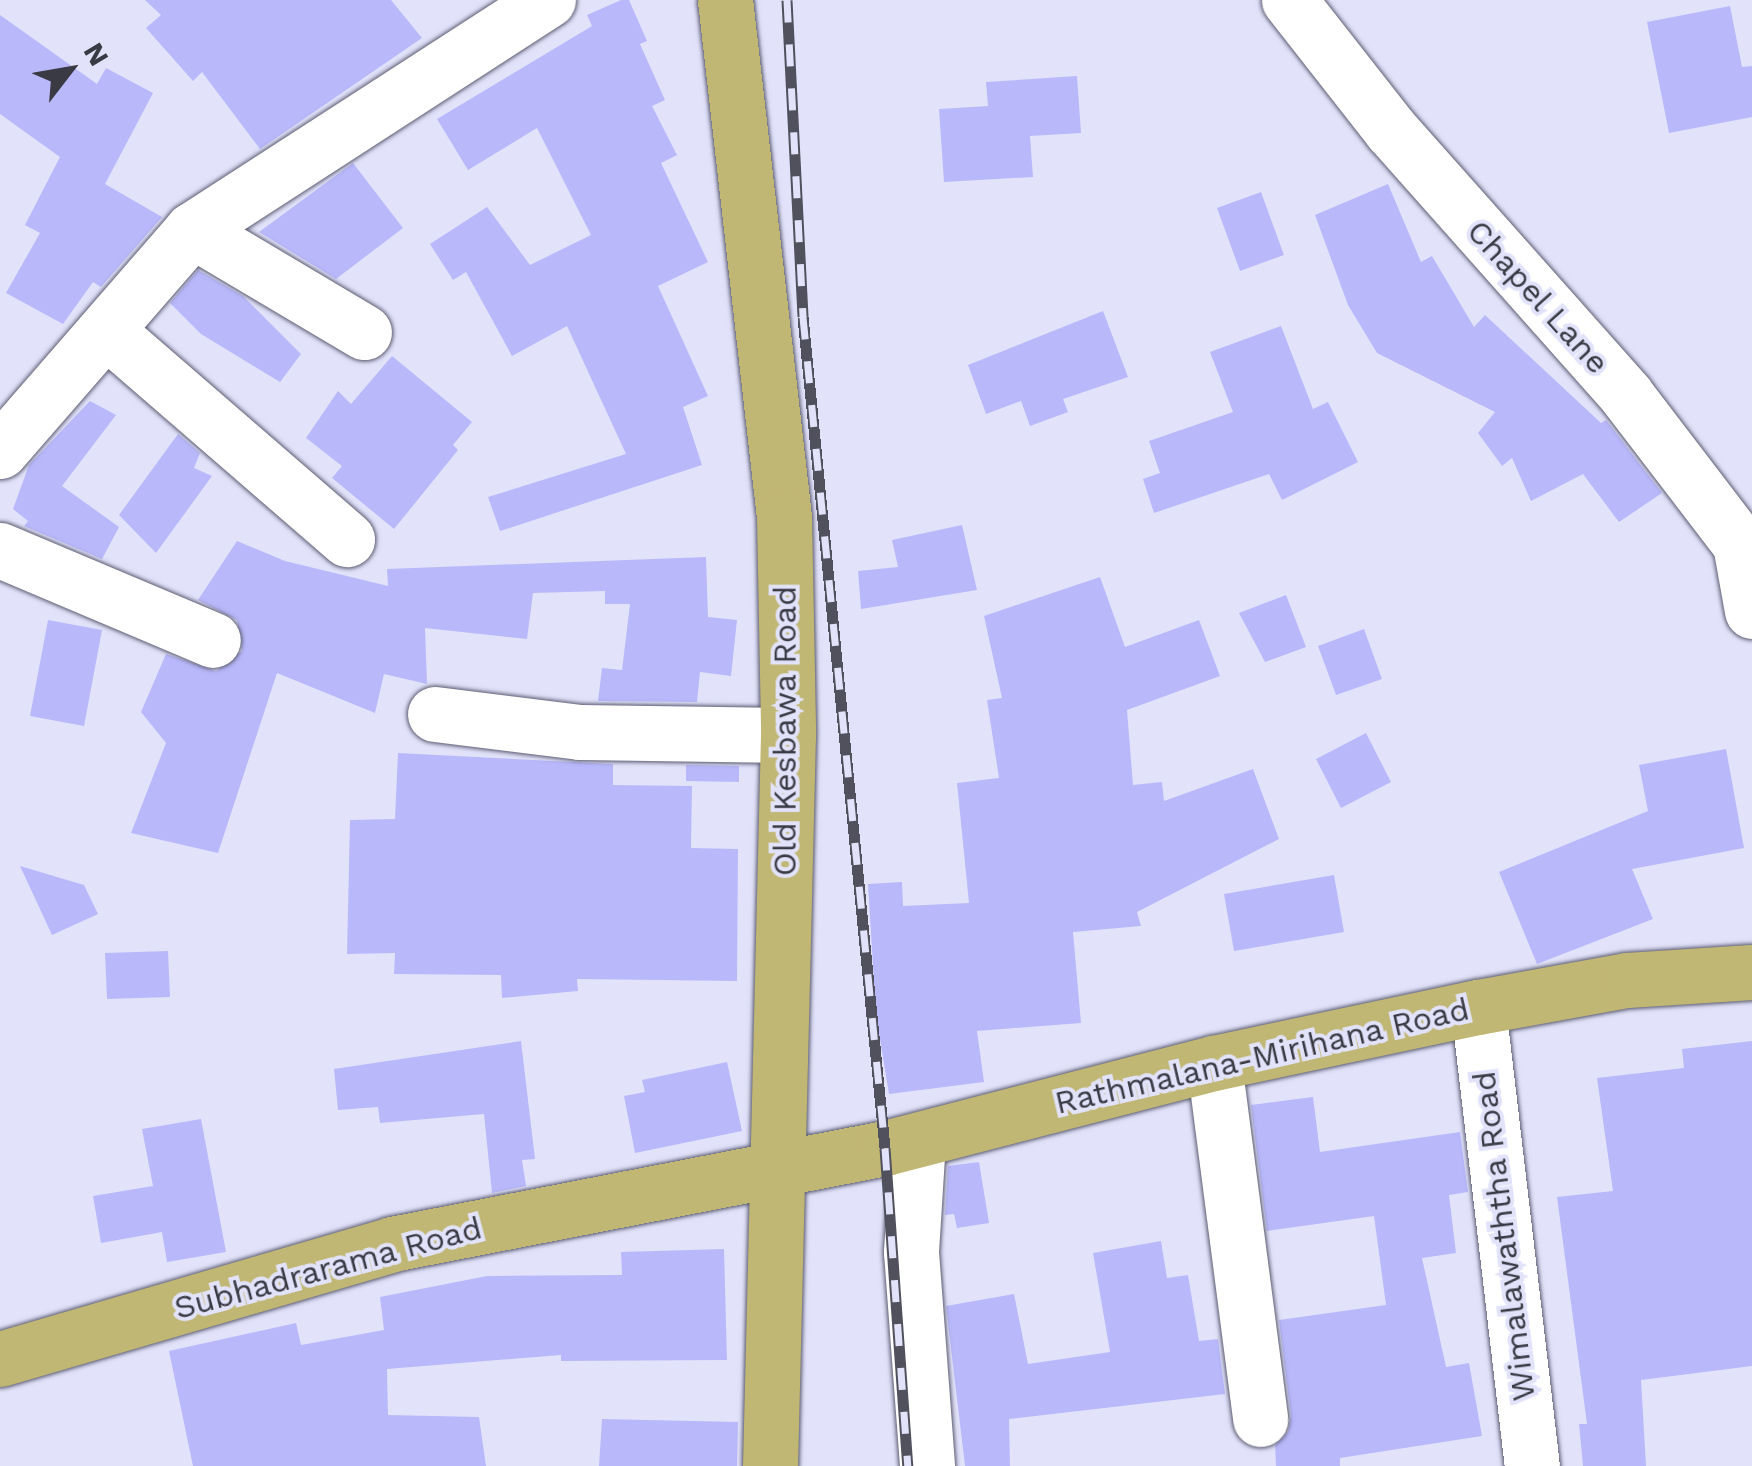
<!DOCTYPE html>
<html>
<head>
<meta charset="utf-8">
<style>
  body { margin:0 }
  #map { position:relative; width:1752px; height:1466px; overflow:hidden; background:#e2e3fb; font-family:"Work Sans",sans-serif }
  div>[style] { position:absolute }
  .building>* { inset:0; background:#b9b8fb }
  .roads { filter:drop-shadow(0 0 2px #5c5c71) drop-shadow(0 0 2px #5c5c71) }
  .minor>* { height:55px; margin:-27.5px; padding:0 27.5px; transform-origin:27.5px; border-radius:27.5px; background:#fff }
  .major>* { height:55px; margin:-27.5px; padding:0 27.5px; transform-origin:27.5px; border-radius:27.5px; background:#c1b774 }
  .rail>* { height:11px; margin-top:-5.5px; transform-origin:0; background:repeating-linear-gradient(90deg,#e2e3fb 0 22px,#51515d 0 44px); box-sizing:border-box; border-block:2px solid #51515d }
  span { translate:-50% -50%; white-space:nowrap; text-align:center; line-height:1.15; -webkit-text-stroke:8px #e2e3fb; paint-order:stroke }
  .street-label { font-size:32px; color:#3a3a44 }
  .north { position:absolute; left:20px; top:20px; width:100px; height:100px; -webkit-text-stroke:8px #e2e3fb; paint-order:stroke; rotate:59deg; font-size:28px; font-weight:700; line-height:40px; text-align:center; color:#3a3a44 }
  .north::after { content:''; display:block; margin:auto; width:35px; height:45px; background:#3a3a44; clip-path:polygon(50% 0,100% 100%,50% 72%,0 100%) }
</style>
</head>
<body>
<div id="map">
  <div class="building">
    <div style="clip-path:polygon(145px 0,391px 0,422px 38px,260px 149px,202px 72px,193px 81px,146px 28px,161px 15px)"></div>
    <div style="clip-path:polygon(621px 0,629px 0,647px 41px,640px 44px,665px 100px,652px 106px,677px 155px,661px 163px,708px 262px,658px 286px,708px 396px,683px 407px,702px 465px,500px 531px,488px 497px,626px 454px,567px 326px,512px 356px,466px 272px,453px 280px,430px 244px,487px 207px,530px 265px,591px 235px,537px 128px,468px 170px,437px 119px,592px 26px,587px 15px)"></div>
    <div style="clip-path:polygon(1730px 6px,1742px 67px,1752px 66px,1752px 117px,1669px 133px,1647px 22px)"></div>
    <div style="clip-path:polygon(0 15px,97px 84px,106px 68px,153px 93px,105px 184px,162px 217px,101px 287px,93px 282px,63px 324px,6px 293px,40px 233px,25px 225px,60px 157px,0 114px)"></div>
    <div style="clip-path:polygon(1077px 76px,1081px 133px,1030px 136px,1033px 177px,944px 182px,939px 109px,988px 106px,986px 82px)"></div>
    <div style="clip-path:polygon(353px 163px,403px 228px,336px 279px,259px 232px)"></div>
    <div style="clip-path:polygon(1388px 184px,1421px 262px,1432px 256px,1474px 327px,1485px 315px,1601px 423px,1606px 420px,1662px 493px,1619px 522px,1583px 474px,1531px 501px,1512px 458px,1502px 466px,1478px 433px,1495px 412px,1377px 353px,1348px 305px,1315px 215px)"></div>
    <div style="clip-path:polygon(1261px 192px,1284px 255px,1240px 271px,1217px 208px)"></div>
    <div style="clip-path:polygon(198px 270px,243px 296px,301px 354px,280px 382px,201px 334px,170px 303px)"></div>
    <div style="clip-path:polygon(1103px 311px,1128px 377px,1063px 399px,1068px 412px,1030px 426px,1021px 401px,986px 414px,968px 365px)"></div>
    <div style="clip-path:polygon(1281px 326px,1313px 409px,1328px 402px,1358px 462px,1282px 500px,1269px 474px,1154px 513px,1143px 479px,1160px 473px,1149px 441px,1233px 412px,1210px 352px)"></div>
    <div style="clip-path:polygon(392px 356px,472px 422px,453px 445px,458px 450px,394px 529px,332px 478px,342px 466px,306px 438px,338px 391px,351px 404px)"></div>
    <div style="clip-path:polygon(90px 401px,116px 415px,62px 486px,119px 527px,102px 559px,24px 526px,28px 521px,13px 509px,29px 465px)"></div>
    <div style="clip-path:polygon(178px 434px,200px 453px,194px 468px,212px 476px,156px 553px,119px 515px)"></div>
    <div style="clip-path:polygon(962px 525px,977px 590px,861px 609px,858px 571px,898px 567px,892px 540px)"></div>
    <div style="clip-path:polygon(237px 541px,285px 561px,388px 586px,387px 569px,706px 557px,708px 617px,737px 620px,731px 676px,700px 672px,697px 702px,598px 701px,602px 668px,622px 670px,630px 604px,605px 604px,605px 591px,533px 593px,527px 639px,425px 628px,427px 684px,384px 674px,375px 713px,277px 673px,218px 853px,131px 833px,166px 743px,141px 712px,166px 654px,216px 671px,242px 651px,237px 620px,198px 600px)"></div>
    <div style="clip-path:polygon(1100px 577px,1125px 647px,1199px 620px,1220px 676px,1127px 710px,1133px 785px,1162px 782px,1164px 801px,1253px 769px,1279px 839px,1137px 912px,1141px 926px,1073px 932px,1081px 1023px,977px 1031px,984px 1082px,889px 1094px,876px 1015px,868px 884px,902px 882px,903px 906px,969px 903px,957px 783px,999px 778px,987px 700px,1002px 698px,984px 616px)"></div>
    <div style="clip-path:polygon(1286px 595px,1306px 647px,1265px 662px,1239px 613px)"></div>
    <div style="clip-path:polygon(48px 620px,102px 630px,84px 726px,30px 716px)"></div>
    <div style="clip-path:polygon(1364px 629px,1382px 679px,1336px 695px,1318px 646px)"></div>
    <div style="clip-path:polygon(1366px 733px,1391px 782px,1341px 808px,1316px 759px)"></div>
    <div style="clip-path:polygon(1726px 749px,1744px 848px,1632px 869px,1653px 919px,1537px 964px,1499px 872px,1648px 811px,1639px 765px)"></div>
    <div style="clip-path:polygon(398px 753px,613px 764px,613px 785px,692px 786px,691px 848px,738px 849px,737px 981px,577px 979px,578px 991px,502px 998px,501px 975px,394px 974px,395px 953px,347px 954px,350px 820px,395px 819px)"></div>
    <div style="clip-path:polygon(686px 765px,739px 766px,739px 782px,686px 781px)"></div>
    <div style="clip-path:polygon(20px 866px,84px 885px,98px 914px,52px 935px)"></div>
    <div style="clip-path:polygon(1334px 875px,1344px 932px,1234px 951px,1224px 894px)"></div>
    <div style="clip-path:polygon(168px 951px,170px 997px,107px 999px,105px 953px)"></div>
    <div style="clip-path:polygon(521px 1041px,535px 1159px,522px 1160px,526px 1186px,492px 1193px,484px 1114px,380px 1123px,378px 1107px,338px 1110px,334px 1069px)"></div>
    <div style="clip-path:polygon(1752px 1041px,1752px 1366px,1641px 1380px,1646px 1466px,1583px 1466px,1579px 1424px,1587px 1424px,1557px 1197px,1613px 1191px,1597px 1078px,1684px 1068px,1682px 1049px)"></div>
    <div style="clip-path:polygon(727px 1062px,742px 1131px,635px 1153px,624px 1096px,645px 1092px,642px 1080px)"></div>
    <div style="clip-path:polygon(1313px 1097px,1320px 1152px,1460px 1132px,1468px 1192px,1449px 1195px,1456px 1253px,1422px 1258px,1446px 1367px,1469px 1363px,1482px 1436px,1340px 1458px,1340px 1466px,1276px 1466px,1275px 1445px,1288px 1432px,1291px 1416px,1279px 1320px,1386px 1305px,1374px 1216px,1267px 1231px,1251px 1105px)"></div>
    <div style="clip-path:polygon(201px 1119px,226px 1252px,167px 1262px,162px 1232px,101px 1243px,93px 1196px,153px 1186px,142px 1129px)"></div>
    <div style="clip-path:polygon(979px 1162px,989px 1223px,957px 1228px,954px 1214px,945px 1215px,948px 1166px)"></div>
    <div style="clip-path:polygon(1161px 1241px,1167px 1278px,1188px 1275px,1199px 1341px,1218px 1339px,1225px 1394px,1009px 1419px,1010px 1466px,965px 1466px,946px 1306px,1014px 1294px,1028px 1364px,1110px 1352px,1093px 1253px)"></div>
    <div style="clip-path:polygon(724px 1249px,727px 1360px,561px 1361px,561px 1355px,387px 1369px,388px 1415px,479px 1417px,486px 1466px,193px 1466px,169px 1351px,296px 1323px,301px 1345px,384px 1330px,380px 1297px,487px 1276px,622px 1275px,621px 1252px)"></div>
    <div style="clip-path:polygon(602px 1419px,738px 1422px,737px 1466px,599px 1466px)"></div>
  </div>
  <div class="roads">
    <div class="minor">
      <div style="left:1289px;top:0;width:165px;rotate:51.9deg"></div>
      <div style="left:1391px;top:130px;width:354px;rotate:48.4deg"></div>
      <div style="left:1626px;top:395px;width:188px;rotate:52.6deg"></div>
      <div style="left:1740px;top:544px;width:68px;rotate:79.8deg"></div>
      <div style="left:192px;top:230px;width:200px;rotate:30.7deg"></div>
      <div style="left:109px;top:333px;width:315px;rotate:40.9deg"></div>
      <div style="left:0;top:451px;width:293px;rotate:-49deg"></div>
      <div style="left:192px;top:230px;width:424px;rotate:-32.9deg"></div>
      <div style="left:0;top:550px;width:231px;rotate:22.9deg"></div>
      <div style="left:435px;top:714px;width:146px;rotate:7.1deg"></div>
      <div style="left:580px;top:732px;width:208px;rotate:0.8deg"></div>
      <div style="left:1478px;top:1007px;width:462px;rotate:83.3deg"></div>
      <div style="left:1214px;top:1063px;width:359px;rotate:82.6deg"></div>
      <div style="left:918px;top:1140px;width:112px;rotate:93.6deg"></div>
      <div style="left:911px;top:1252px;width:215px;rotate:85.7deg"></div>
    </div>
    <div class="major">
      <div style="left:725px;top:0;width:520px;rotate:83.49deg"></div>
      <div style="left:784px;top:517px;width:218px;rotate:88.9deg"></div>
      <div style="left:788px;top:735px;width:731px;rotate:91.41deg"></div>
      <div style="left:0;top:1359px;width:409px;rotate:-16.3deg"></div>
      <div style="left:392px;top:1244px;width:502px;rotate:-11.02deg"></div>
      <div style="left:885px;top:1148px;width:340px;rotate:-14.5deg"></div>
      <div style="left:1214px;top:1063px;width:270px;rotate:-12deg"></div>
      <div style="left:1478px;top:1007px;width:151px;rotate:-10.3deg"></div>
      <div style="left:1627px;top:980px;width:125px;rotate:-3.7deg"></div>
    </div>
  </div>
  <div class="rail">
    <div style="left:787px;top:0;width:317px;rotate:87.1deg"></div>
    <div style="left:803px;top:317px;width:835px;rotate:84.36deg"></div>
    <div style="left:885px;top:1148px;width:319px;rotate:85.9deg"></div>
  </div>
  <div class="street-label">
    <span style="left:1538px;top:297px;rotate:48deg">Chapel Lane</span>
    <span style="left:785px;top:731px;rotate:-90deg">Old Kesbawa Road</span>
    <span style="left:1262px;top:1056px;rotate:-13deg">Rathmalana-Mirihana Road</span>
    <span style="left:1504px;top:1236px;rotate:-97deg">Wimalawaththa Road</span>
    <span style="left:328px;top:1268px;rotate:-15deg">Subhadrarama Road</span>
  </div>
  <div class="north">N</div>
</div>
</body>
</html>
